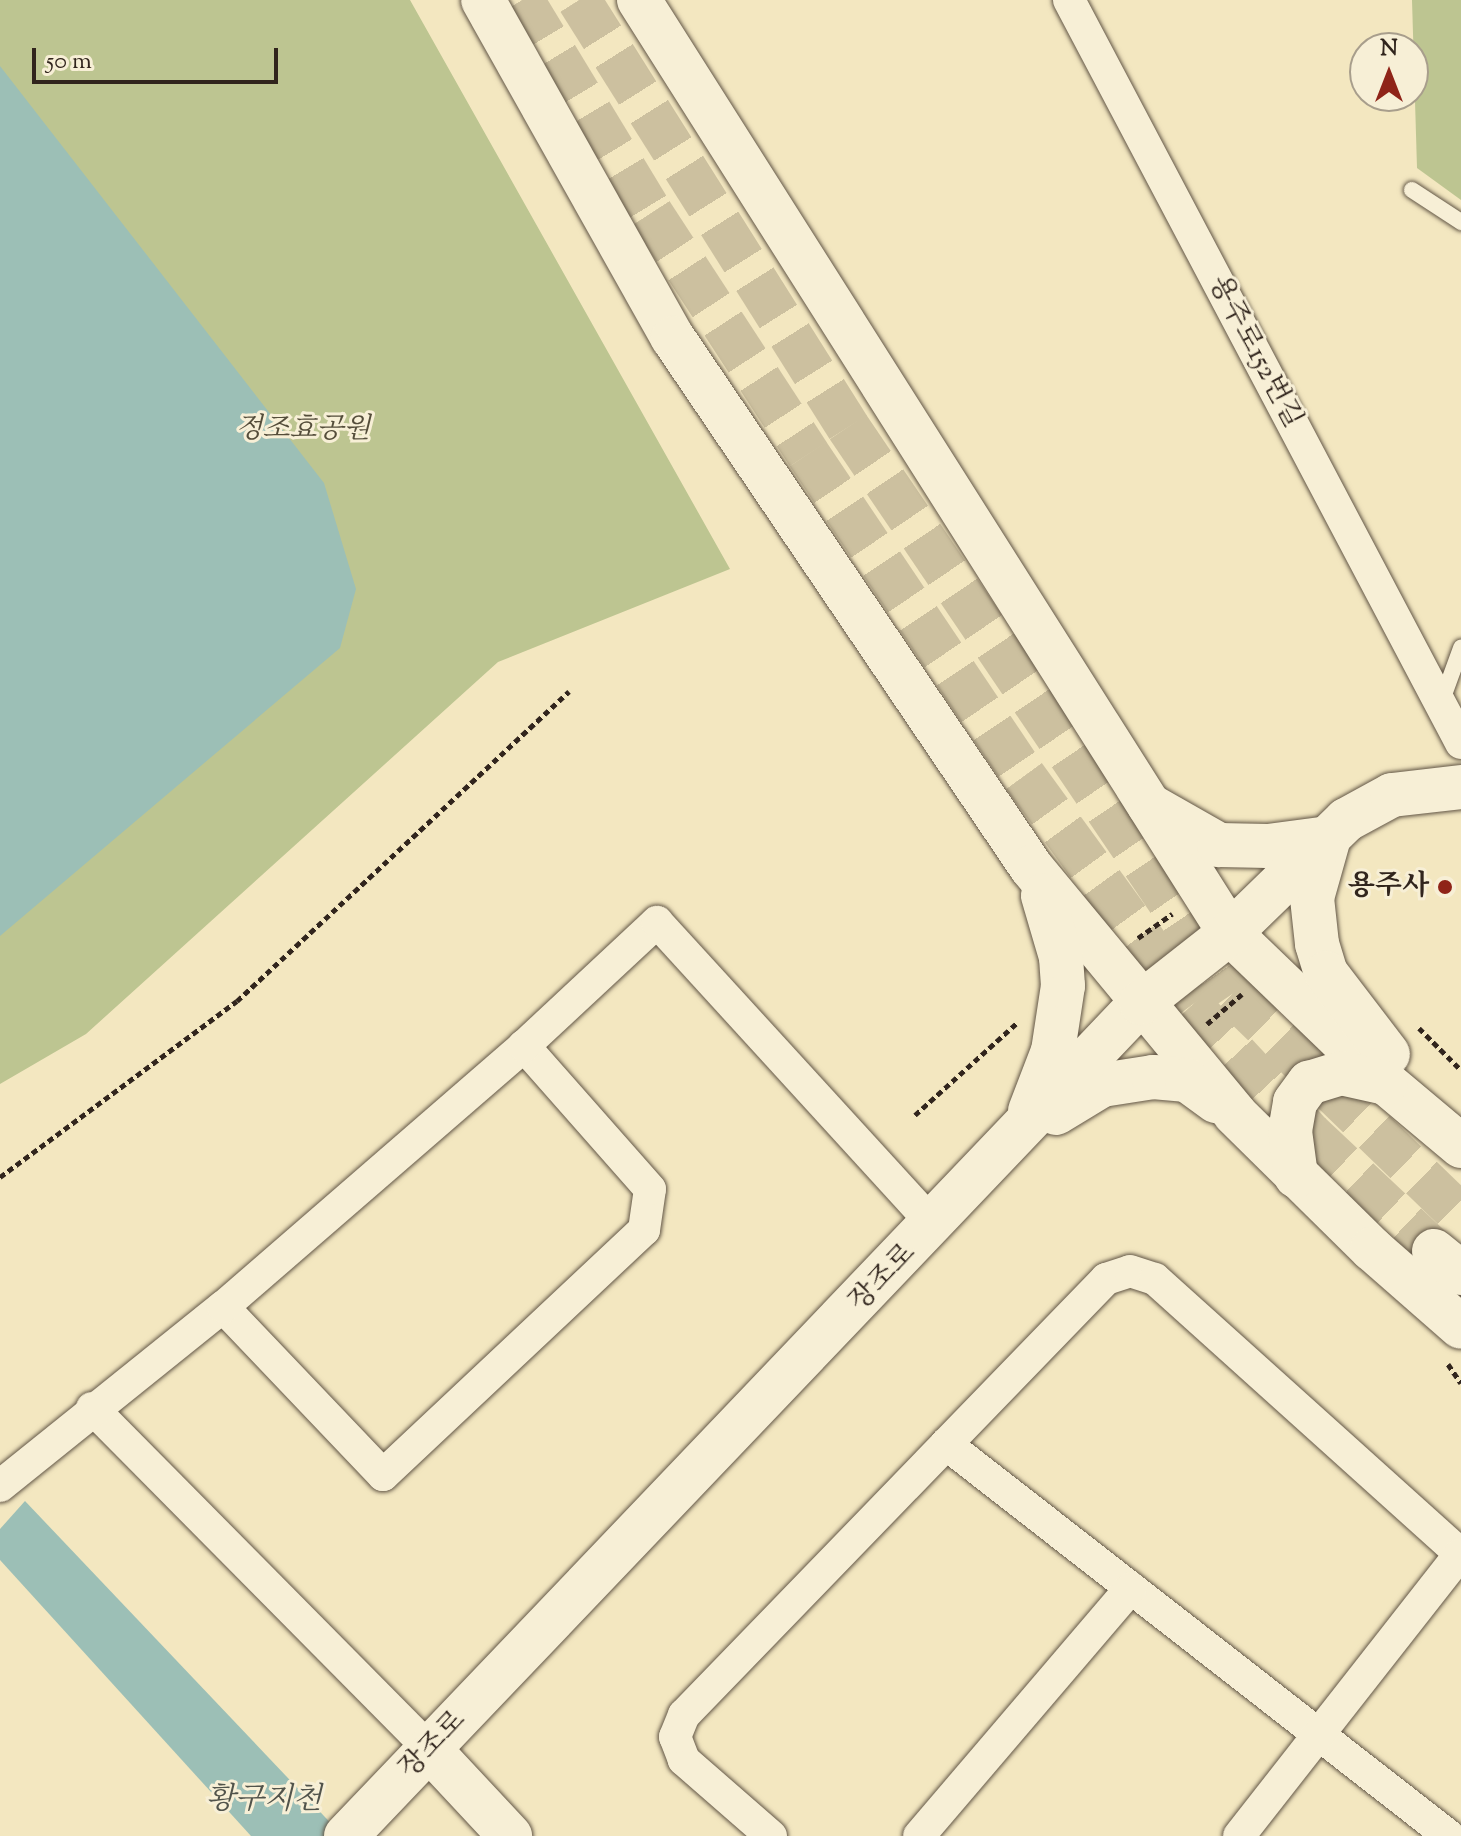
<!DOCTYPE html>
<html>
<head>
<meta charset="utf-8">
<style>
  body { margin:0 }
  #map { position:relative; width:1461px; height:1836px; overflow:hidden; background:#f3e7c0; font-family:"Sorts Mill Goudy","Noto Serif KR",serif }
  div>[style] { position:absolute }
  .green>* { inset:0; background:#bdc591 }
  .water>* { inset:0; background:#9cbfb6 }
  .secondary-tunnel>* { height:44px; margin-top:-22px; transform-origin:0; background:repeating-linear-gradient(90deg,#ccc09f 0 44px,transparent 0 66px) }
  .path>* { height:5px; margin-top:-2.5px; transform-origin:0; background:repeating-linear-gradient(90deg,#31251d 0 6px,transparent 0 10px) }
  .roads { filter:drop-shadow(0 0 2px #625646) drop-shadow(0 0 2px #625646) }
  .lane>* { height:16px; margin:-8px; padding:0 8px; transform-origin:8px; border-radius:8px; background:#f7efd6 }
  .street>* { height:32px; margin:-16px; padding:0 16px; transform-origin:16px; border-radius:16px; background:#f7efd6 }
  .secondary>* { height:44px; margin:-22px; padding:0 22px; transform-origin:22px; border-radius:22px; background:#f7efd6 }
  .dots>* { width:22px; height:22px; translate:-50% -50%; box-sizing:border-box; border:4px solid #f7efd6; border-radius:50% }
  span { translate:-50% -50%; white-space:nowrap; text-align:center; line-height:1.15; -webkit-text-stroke:6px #f7efd6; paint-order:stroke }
  .street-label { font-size:28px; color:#31251d }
  .park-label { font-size:28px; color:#544d3a; font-style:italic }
  .poi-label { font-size:28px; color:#31251d; font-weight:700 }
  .right { translate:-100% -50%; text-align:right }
  .water-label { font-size:30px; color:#51534b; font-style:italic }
  .north { position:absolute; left:1349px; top:32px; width:80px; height:80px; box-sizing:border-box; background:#f7efd6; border:2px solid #a89e8c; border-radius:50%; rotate:0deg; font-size:22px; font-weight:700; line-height:32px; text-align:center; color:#31251d }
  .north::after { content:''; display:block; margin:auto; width:28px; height:36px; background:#8f2418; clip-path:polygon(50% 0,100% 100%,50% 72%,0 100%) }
  .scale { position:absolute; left:32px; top:48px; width:246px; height:36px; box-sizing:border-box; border:4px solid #31251d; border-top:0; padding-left:10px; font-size:24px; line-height:28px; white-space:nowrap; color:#31251d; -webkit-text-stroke:6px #f7efd6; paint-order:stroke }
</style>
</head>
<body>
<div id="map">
  <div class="green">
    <div style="clip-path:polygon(0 0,410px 0,730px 569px,498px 662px,86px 1034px,0 1084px)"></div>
    <div style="clip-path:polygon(1412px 0,1461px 0,1461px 200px,1417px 168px)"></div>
  </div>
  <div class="water">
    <div style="clip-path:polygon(0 66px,324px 483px,356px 589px,340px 648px,0 936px)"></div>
    <div style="clip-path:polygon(25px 1501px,343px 1836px,251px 1836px,0 1560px,0 1529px)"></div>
  </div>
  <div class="secondary-tunnel">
    <div style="left:522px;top:0;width:249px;rotate:58.8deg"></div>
    <div style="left:651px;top:213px;width:288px;rotate:56.9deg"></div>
    <div style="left:808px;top:454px;width:388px;rotate:56.1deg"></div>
    <div style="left:1024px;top:776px;width:284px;rotate:54deg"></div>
    <div style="left:1191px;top:1006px;width:175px;rotate:47.1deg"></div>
    <div style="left:1310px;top:1134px;width:170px;rotate:43.3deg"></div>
    <div style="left:579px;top:0;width:505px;rotate:57.79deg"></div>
    <div style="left:848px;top:427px;width:685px;rotate:55.89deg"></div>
    <div style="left:1232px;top:994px;width:319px;rotate:44.1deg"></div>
  </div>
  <div class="path">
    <div style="left:1138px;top:938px;width:42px;rotate:-35.2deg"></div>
    <div style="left:1207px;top:1024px;width:46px;rotate:-40.6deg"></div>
    <div style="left:1419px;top:1028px;width:59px;rotate:45deg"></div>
    <div style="left:915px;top:1115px;width:139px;rotate:-42.1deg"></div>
    <div style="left:0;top:1177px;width:295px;rotate:-36.6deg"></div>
    <div style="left:237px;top:1001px;width:454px;rotate:-43deg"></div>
    <div style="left:1448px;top:1364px;width:23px;rotate:56deg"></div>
  </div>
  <div class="roads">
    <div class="lane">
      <div style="left:1412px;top:190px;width:59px;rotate:33.1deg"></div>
      <div style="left:1441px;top:703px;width:59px;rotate:-70deg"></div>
    </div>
    <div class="street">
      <div style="left:1069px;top:0;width:840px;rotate:62.18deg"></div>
      <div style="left:223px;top:1307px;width:232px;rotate:46.4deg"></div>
      <div style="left:383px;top:1475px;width:358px;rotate:-43.2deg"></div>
      <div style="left:644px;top:1230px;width:41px;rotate:-81.7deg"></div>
      <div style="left:650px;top:1189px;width:191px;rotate:-131.4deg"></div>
      <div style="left:92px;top:1408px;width:479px;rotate:45.3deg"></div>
      <div style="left:946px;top:1444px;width:638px;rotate:37.93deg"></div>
      <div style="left:0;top:1486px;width:286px;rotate:-38.8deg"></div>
      <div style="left:223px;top:1307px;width:398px;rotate:-40.9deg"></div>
      <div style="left:524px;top:1046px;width:182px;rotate:-43deg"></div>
      <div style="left:657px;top:922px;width:411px;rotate:47.6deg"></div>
      <div style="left:771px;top:1836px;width:116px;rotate:-138.9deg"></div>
      <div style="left:684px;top:1760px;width:25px;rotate:-111deg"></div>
      <div style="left:675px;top:1737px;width:24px;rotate:-68deg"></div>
      <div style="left:684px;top:1715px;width:607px;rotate:-45.93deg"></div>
      <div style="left:1106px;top:1279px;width:25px;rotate:-18deg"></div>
      <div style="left:1130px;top:1271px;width:26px;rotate:18deg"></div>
      <div style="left:1155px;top:1279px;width:412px;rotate:42deg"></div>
      <div style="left:919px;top:1836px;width:326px;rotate:-49.5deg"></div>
      <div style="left:1239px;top:1836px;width:358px;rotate:-51.9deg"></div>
    </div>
    <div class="secondary">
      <div style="left:483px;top:0;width:388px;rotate:60.7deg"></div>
      <div style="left:673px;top:338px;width:639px;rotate:55.91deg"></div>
      <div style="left:1031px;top:867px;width:320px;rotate:50.4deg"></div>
      <div style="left:1235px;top:1114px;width:192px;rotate:44.6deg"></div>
      <div style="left:1372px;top:1249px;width:118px;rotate:41.2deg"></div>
      <div style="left:639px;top:0;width:1104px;rotate:57.65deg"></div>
      <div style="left:1230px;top:933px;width:216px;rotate:43.9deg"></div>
      <div style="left:1386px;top:1083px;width:98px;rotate:40deg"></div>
      <div style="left:1149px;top:805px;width:81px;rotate:29.7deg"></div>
      <div style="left:1219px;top:845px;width:49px;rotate:1.2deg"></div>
      <div style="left:1268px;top:846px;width:61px;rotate:-7.6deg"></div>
      <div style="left:1328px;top:841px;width:59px;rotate:105.7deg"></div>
      <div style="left:1312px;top:898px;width:46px;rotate:83.8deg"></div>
      <div style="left:1317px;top:944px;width:30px;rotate:73deg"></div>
      <div style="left:1326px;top:973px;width:102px;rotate:52.6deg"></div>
      <div style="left:1030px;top:1111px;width:64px;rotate:-69deg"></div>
      <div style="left:1053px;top:1051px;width:66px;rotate:-81.3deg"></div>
      <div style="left:1063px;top:986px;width:29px;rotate:-94deg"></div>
      <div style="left:1061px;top:957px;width:64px;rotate:-106.4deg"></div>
      <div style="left:1056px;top:1113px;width:54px;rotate:-31.3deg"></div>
      <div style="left:1102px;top:1085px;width:52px;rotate:-8.9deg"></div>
      <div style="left:1153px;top:1077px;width:34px;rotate:5deg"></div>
      <div style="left:1187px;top:1080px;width:36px;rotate:36deg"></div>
      <div style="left:1296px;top:1176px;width:45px;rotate:-97.6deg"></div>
      <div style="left:1290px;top:1131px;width:29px;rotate:-80deg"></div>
      <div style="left:1295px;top:1102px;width:24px;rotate:-54deg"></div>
      <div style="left:1309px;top:1083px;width:34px;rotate:-17deg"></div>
      <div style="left:1341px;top:1073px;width:46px;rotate:12.5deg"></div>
      <div style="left:1434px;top:1251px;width:35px;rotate:39deg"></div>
      <div style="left:429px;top:1749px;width:119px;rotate:47deg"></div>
      <div style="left:346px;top:1836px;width:1151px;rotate:-46.34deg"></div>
      <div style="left:1141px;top:1003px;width:113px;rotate:-38.2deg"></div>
      <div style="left:1230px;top:933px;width:162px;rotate:-44.2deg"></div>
      <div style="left:1346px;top:820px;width:52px;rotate:-28.5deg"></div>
      <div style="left:1392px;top:795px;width:69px;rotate:-6.6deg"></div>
    </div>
  </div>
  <div class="dots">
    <div style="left:1445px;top:887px;background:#8f2418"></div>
  </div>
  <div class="street-label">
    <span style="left:1255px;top:352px;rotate:62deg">용주로152번길</span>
    <span style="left:883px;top:1278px;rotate:-46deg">장조로</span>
    <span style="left:433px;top:1745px;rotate:-46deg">장조로</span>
  </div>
  <div class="park-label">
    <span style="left:303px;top:430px">정조효공원</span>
  </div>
  <div class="poi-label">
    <span class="right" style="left:1429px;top:887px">용주사</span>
  </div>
  <div class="water-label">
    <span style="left:264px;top:1801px">황구지천</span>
  </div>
  <div class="north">N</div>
  <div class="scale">50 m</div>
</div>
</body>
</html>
